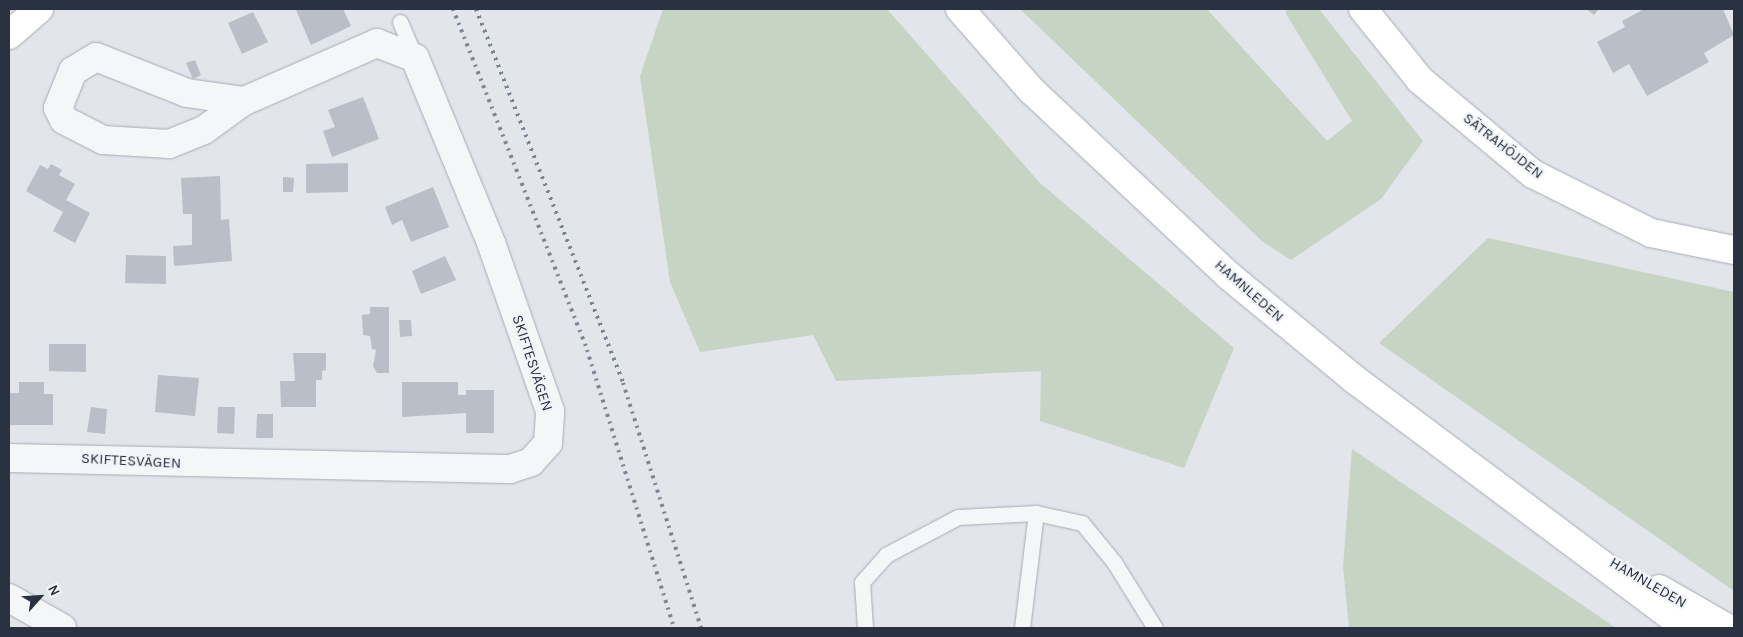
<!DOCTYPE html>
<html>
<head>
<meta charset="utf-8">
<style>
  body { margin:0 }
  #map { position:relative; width:1743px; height:637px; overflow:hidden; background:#e2e5ea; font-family:Karla,sans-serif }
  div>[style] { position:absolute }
  .green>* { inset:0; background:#c7d4c3 }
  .building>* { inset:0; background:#b9bec7 }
  .roads { filter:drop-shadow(0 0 1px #a7acb4) drop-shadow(0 0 1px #a7acb4) }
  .lane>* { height:15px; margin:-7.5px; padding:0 7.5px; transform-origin:7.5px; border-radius:7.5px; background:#f5f6f8 }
  .street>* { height:28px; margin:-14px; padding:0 14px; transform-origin:14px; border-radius:14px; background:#f5f6f8 }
  .secondary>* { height:28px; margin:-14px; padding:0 14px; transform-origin:14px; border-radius:14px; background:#fff }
  .rail>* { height:4px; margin-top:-2px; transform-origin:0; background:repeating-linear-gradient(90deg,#7b8494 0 2.5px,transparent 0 7.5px) }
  span { translate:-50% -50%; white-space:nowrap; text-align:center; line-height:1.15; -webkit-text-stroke:4.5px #f2f4f7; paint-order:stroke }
  .street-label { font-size:15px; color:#2a3242 }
  .frame { position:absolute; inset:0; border:10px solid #2a3242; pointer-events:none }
  .north { position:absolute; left:15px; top:572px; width:50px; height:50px; -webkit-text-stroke:4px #f2f4f7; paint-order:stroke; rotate:64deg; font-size:14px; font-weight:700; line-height:20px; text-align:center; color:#2a3242 }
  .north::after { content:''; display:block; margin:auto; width:18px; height:22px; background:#2a3242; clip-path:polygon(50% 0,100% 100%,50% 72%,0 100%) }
</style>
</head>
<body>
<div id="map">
  <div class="green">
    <div style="clip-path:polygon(663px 9px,887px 9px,1039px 182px,1234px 348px,1184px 468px,1040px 421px,1041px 371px,836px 381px,813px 335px,700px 352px,670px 282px,640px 76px)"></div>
    <div style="clip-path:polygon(1020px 9px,1207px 9px,1327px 141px,1352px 121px,1286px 14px,1286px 9px,1319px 9px,1423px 141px,1381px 199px,1291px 260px,1263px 242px)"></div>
    <div style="clip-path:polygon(1488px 238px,1734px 292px,1734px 591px,1379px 343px)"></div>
    <div style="clip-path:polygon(1352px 449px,1616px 628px,1349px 628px,1343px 567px)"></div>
  </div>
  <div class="building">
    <div style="clip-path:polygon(343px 9px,351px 26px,311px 45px,296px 10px)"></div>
    <div style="clip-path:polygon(1586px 9px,1599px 9px,1594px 15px)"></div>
    <div style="clip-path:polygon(1644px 9px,1723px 9px,1734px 35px,1704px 53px,1709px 62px,1647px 96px,1629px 64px,1613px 73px,1597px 42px,1625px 27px,1622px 21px)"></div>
    <div style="clip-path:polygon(253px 12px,268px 42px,242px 54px,228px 23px)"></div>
    <div style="clip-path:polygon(195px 60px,201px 75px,193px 79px,186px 63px)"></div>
    <div style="clip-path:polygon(363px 97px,379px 139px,332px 157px,323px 131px,335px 127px,328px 110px)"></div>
    <div style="clip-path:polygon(348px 163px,348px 192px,306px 193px,306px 164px)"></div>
    <div style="clip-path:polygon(51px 164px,62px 170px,59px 175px,75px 184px,66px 200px,90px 213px,75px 243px,53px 231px,63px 212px,26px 191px,40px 165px,48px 169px)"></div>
    <div style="clip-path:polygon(220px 176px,221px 220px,229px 219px,232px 261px,174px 266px,173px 246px,192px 245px,192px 214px,183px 214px,181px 178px)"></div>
    <div style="clip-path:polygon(283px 177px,294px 178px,293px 192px,283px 192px)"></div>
    <div style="clip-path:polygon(433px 187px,449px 227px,411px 242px,402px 220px,392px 225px,385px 207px)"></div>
    <div style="clip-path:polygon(126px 255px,166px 256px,166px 284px,125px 283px)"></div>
    <div style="clip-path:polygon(445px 256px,456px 280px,421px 294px,412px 271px)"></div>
    <div style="clip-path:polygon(370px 307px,389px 307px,389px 373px,377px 373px,373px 366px,376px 350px,372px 349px,370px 336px,363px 335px,362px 315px,370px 314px)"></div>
    <div style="clip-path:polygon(399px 320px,411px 320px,412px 336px,400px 337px)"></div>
    <div style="clip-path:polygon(49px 344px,86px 344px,86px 372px,49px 371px)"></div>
    <div style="clip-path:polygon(293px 353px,326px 353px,326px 370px,322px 371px,322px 380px,316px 380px,316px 407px,281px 407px,280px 381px,295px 381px)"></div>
    <div style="clip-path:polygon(158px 375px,199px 378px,195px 416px,155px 412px)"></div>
    <div style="clip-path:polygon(19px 382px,44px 382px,44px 394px,53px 394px,53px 425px,9px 425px,9px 393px,19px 393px)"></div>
    <div style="clip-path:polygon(402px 382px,458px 382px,458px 395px,466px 395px,466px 390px,494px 390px,494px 433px,466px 433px,466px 413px,402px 417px)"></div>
    <div style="clip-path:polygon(91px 407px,107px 409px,105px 434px,87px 432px)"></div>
    <div style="clip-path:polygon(218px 407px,235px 407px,234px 434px,217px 433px)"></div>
    <div style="clip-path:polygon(257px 414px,273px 414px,273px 438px,256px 438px)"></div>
  </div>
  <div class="roads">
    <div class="lane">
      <div style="left:400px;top:22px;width:39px;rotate:67deg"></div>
      <div style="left:865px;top:628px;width:46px;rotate:-93.7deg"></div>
      <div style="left:862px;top:582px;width:36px;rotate:-48deg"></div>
      <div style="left:886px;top:555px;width:81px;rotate:-27.8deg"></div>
      <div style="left:958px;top:517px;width:78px;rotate:-2.9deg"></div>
      <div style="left:1022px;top:628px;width:116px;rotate:-83.1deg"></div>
      <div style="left:1036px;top:513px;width:47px;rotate:12.3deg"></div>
      <div style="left:1082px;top:523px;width:50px;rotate:50.6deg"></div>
      <div style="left:1114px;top:562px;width:78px;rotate:58.2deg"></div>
    </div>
    <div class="street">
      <div style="left:9px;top:458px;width:501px;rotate:1.26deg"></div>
      <div style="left:510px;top:469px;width:22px;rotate:-18deg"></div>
      <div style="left:531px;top:462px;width:25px;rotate:-48deg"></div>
      <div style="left:548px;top:443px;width:32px;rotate:-86deg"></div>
      <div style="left:550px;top:411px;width:176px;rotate:-109.3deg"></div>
      <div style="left:492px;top:245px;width:202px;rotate:-112.4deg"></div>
      <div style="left:415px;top:58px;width:41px;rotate:-158.5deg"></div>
      <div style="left:377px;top:43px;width:145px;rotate:156.4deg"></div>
      <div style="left:244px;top:101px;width:49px;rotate:144.1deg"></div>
      <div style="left:204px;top:130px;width:38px;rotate:158deg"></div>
      <div style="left:169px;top:144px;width:66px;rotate:-176.5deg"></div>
      <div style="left:103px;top:140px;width:44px;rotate:-152.9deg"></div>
      <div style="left:64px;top:120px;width:13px;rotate:-117deg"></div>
      <div style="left:58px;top:108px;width:40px;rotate:-68deg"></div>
      <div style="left:73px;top:71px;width:27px;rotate:-31deg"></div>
      <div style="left:96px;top:57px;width:98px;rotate:21.6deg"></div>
      <div style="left:187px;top:93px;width:58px;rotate:8deg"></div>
      <div style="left:9px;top:598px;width:61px;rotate:29.5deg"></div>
    </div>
    <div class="secondary">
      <div style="left:960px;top:9px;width:108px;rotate:48.8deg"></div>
      <div style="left:1031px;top:90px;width:270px;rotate:43.2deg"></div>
      <div style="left:1228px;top:275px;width:163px;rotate:39.5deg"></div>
      <div style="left:1354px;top:379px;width:416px;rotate:36.8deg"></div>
      <div style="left:1363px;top:9px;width:91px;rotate:51.2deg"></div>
      <div style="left:1420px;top:80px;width:147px;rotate:39.8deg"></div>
      <div style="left:1533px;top:174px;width:132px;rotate:26.6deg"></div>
      <div style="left:1651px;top:233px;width:85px;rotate:11.6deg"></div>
      <div style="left:9px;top:35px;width:40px;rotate:-41deg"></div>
      <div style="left:1659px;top:589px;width:78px;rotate:29.8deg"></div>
    </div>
  </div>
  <div class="rail">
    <div style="left:453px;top:9px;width:366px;rotate:68.5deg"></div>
    <div style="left:587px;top:350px;width:291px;rotate:72.6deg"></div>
    <div style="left:476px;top:9px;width:402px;rotate:68.5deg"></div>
    <div style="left:623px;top:383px;width:257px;rotate:72.3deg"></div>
  </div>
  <div class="street-label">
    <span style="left:1503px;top:146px;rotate:38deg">SÄTRAHÖJDEN</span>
    <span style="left:1249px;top:291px;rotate:41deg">HAMNLEDEN</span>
    <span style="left:532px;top:363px;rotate:72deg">SKIFTESVÄGEN</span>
    <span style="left:131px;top:461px;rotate:3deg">SKIFTESVÄGEN</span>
    <span style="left:1648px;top:583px;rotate:30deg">HAMNLEDEN</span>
  </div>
  <div class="frame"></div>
  <div class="north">N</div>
</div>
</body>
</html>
